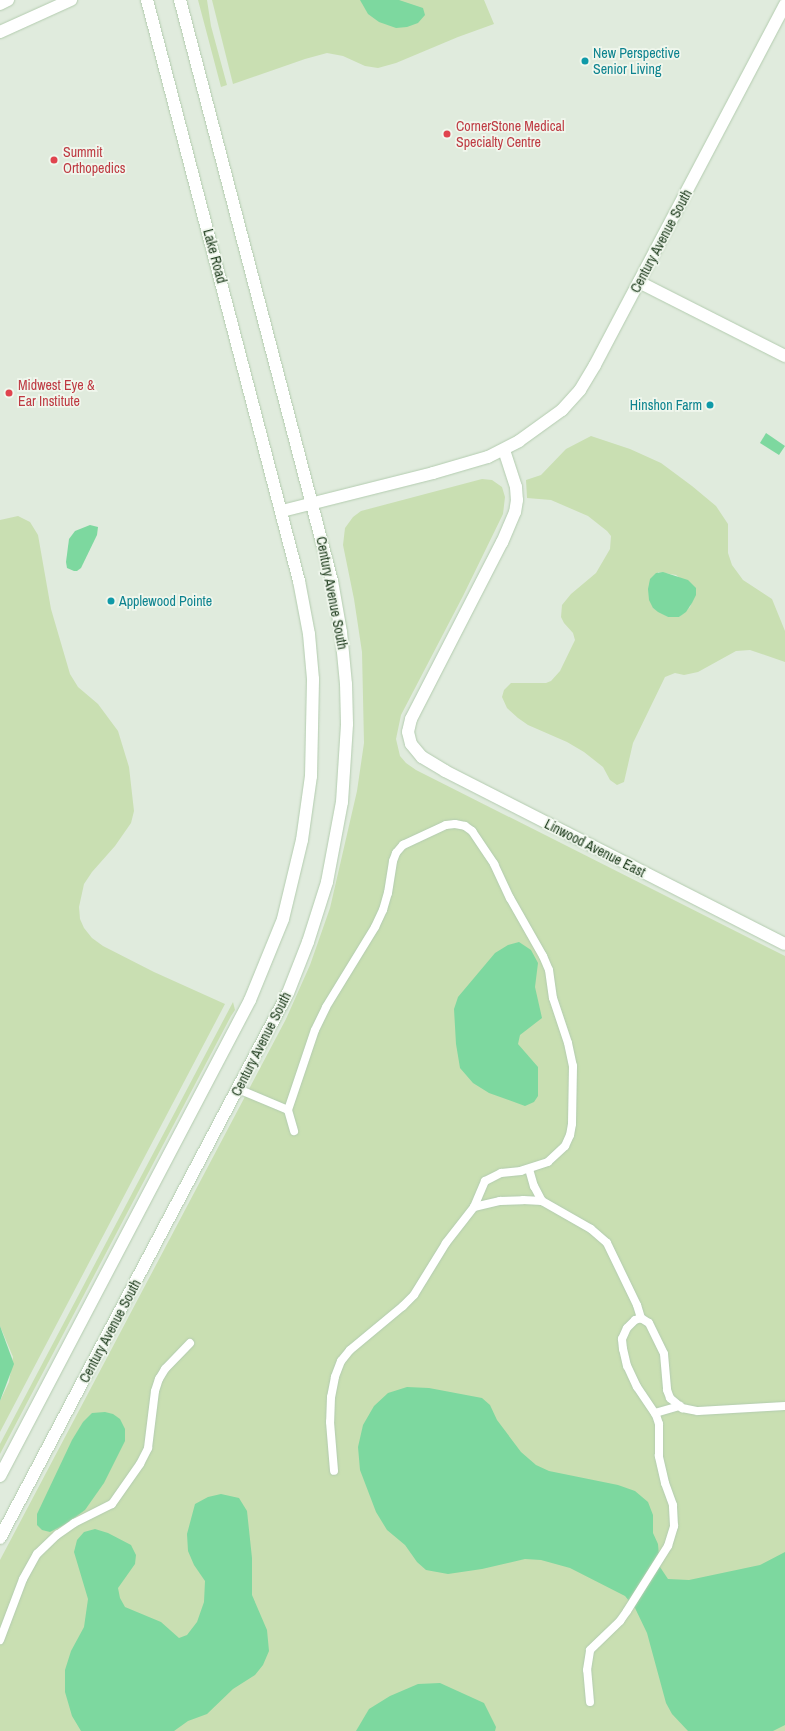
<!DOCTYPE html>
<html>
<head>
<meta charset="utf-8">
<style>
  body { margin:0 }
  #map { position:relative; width:785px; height:1731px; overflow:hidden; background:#e0ebdd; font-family:"Archivo Narrow",sans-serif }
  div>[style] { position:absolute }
  .green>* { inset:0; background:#c9dfb2 }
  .water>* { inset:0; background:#7dd89f }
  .roads { filter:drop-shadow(0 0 1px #b3ccaf) drop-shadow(0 0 1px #b3ccaf) }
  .lane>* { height:8px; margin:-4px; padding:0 4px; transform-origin:4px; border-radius:4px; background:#fff }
  .street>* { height:12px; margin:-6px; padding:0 6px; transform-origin:6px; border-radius:6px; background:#fff }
  .secondary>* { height:12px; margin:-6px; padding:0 6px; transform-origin:6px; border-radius:6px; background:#fff }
  .dots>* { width:11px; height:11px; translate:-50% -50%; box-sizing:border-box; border:2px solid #f0f7ed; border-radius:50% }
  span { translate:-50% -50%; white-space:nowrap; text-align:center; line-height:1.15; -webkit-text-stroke:3.5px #f0f7ed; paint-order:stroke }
  .culture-label { font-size:14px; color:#0d838f }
  .left { translate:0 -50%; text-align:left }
  .right { translate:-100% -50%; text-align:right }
  .health-label { font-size:14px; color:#be3a42 }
  .street-label { font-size:14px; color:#1e3c1d }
</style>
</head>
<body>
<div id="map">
  <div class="green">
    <div style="clip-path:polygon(198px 0,207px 0,211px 26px,227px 85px,221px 87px)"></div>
    <div style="clip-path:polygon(212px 0,484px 0,494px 24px,458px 37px,396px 63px,378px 68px,365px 66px,343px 56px,327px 53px,305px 59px,233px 84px)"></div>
    <div style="clip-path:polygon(evenodd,591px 436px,630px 449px,661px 463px,692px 486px,716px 506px,728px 524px,728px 553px,732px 565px,743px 580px,772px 599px,785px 631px,785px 662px,750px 650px,736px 651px,698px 672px,684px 675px,675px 673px,665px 677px,633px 743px,624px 782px,617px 785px,610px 780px,603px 767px,584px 752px,567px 742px,528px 725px,518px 718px,507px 708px,502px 697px,504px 690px,511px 683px,546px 683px,551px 681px,560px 671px,575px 640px,573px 633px,564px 623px,561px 617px,562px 605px,571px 594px,596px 573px,610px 549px,611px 536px,607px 531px,588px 516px,551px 500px,527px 498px,526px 480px,541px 475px,566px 449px,591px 436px,658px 572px,676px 575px,696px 591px,690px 607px,679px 617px,668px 617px,653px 608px,658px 572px)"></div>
    <div style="clip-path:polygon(482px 479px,492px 480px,502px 487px,505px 497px,503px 514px,463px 596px,401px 715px,396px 739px,400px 756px,406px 763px,416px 770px,785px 956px,785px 1731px,0 1731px,0 1560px,286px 1019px,310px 965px,330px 908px,357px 791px,364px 743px,362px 652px,354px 599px,343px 545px,345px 528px,353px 517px,361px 511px)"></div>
    <div style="clip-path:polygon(18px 516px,30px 522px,38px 535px,51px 609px,70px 674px,78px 687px,98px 704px,118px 731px,129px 767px,134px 811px,131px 823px,115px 846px,92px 872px,84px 884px,79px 907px,80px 919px,84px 928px,92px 938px,103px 946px,154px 972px,225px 1004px,0 1432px,0 1401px,9px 1382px,13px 1357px,0 1326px,0 520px)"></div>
    <div style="clip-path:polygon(233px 1002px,235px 1010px,231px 1016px,0 1454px,0 1444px)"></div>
  </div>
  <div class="water">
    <div style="clip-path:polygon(360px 0,399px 0,423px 8px,425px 15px,418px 23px,407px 27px,396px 28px,379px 22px,368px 14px)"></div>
    <div style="clip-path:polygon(766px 433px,785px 446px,779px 455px,760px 443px)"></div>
    <div style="clip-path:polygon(90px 525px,98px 527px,97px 535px,81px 568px,77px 571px,74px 571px,67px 568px,66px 562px,69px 539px,75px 531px)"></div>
    <div style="clip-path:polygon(663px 572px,688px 580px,696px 588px,696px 595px,692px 603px,686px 612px,679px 617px,668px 617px,658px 612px,653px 608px,649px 600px,648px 589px,650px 579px,656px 573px)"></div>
    <div style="clip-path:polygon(519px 942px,531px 950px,538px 963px,535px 987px,542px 1018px,520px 1035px,518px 1044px,538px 1067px,538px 1096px,534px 1102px,525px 1106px,489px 1093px,473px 1083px,460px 1068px,456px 1044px,454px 1009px,458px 997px,495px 953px,508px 945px)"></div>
    <div style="clip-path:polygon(0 1326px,14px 1364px,0 1401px)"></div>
    <div style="clip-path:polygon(407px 1387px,429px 1388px,482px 1398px,490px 1405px,497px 1420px,521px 1452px,536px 1465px,549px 1471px,618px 1485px,635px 1491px,648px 1502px,653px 1515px,653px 1533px,658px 1544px,660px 1567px,668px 1579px,689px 1580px,760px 1565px,785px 1552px,785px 1725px,773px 1731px,688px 1731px,672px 1714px,666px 1703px,647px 1633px,635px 1608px,625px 1596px,570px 1568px,541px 1560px,525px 1559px,482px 1569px,448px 1574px,426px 1570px,417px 1562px,405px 1545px,387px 1530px,376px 1512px,360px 1470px,358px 1447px,363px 1425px,374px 1406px,388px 1393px)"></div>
    <div style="clip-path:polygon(105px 1412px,113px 1414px,120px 1419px,125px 1429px,125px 1441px,104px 1483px,85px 1510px,66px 1524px,50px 1532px,42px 1530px,37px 1525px,37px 1514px,72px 1440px,83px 1422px,92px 1413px)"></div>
    <div style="clip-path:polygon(221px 1494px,239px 1498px,247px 1511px,252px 1558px,252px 1595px,267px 1630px,269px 1651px,263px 1665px,255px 1675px,233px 1689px,207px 1714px,188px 1721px,174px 1731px,81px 1731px,72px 1716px,65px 1692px,65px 1670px,71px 1651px,84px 1627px,88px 1599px,74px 1552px,77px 1540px,84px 1532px,95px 1529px,108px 1533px,131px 1545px,136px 1555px,135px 1564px,118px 1588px,120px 1598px,125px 1607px,161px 1622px,179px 1638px,187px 1635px,197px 1622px,204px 1602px,205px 1581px,194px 1565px,188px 1551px,187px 1534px,195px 1504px,208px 1497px)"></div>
    <div style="clip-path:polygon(440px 1683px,484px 1703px,496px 1727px,495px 1731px,356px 1731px,369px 1709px,390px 1696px,418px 1684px)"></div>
  </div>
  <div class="roads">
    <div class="lane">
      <div style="left:238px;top:1089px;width:54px;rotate:22.8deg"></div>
      <div style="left:288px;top:1110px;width:22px;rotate:74deg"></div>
      <div style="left:288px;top:1110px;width:84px;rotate:-71.4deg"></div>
      <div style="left:315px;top:1030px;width:25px;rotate:-64deg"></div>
      <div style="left:326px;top:1007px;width:94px;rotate:-58.5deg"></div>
      <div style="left:375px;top:927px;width:19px;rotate:-65deg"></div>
      <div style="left:383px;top:910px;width:18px;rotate:-74deg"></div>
      <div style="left:388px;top:893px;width:32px;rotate:-81deg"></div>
      <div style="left:393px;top:861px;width:9px;rotate:-69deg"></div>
      <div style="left:396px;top:853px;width:11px;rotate:-49deg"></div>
      <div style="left:403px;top:845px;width:47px;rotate:-24.9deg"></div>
      <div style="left:446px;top:825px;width:9px;rotate:-6deg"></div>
      <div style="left:455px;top:824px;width:10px;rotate:11deg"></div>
      <div style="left:465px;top:826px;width:9px;rotate:36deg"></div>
      <div style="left:472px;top:831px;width:40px;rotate:56deg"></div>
      <div style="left:494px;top:864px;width:38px;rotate:65deg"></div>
      <div style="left:510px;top:898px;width:67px;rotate:60.4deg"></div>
      <div style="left:543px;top:956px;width:15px;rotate:67deg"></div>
      <div style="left:549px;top:970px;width:28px;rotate:82deg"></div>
      <div style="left:553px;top:998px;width:47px;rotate:71.6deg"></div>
      <div style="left:568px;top:1043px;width:24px;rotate:78deg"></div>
      <div style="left:573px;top:1066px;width:58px;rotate:91deg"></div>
      <div style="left:572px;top:1124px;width:11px;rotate:100deg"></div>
      <div style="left:570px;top:1135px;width:12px;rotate:114deg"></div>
      <div style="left:565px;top:1146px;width:23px;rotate:137deg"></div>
      <div style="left:548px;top:1162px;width:28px;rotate:162deg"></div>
      <div style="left:521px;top:1171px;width:20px;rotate:174deg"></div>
      <div style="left:501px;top:1173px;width:18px;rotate:153deg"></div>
      <div style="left:485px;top:1181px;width:28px;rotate:113deg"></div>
      <div style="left:474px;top:1207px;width:46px;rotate:127.9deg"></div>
      <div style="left:446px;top:1243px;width:61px;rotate:121.6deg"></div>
      <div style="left:414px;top:1295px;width:16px;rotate:135deg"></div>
      <div style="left:403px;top:1306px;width:69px;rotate:140.3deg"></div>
      <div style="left:350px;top:1350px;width:14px;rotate:129deg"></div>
      <div style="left:341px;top:1361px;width:17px;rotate:111deg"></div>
      <div style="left:335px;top:1377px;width:20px;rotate:101deg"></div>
      <div style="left:331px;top:1397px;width:25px;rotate:92deg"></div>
      <div style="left:330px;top:1422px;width:49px;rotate:85.3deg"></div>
      <div style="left:529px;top:1169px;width:18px;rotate:74deg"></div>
      <div style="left:534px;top:1186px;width:17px;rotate:62deg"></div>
      <div style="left:542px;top:1201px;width:56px;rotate:29.7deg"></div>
      <div style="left:591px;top:1229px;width:21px;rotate:41deg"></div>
      <div style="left:607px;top:1243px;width:69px;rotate:64.2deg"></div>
      <div style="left:637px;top:1305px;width:14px;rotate:73deg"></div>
      <div style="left:474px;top:1207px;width:27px;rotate:-13deg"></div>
      <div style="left:500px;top:1201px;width:23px;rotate:-2deg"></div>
      <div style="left:523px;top:1200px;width:19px;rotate:3deg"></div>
      <div style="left:655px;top:1413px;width:26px;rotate:-16deg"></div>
      <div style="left:0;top:1640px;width:65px;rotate:-69.3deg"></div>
      <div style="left:23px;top:1579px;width:29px;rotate:-61deg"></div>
      <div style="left:37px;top:1554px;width:28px;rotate:-44deg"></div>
      <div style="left:57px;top:1535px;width:21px;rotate:-35deg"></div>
      <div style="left:74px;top:1523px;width:42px;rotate:-26.6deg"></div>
      <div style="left:112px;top:1504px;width:49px;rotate:-55deg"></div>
      <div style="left:140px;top:1464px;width:18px;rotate:-63deg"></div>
      <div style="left:148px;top:1448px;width:57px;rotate:-83deg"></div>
      <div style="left:155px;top:1391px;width:13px;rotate:-72deg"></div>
      <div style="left:159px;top:1379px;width:12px;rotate:-59deg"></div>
      <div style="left:165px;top:1369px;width:36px;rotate:-46deg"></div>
      <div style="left:590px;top:1702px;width:32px;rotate:-95deg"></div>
      <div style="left:587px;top:1670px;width:20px;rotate:-81deg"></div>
      <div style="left:590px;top:1650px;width:42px;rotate:-44deg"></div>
      <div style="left:620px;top:1621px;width:12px;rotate:-55deg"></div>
      <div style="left:627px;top:1611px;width:77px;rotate:-57.8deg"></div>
      <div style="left:668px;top:1546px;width:21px;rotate:-73deg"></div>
      <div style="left:674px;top:1526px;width:21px;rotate:-93deg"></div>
      <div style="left:673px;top:1505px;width:23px;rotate:-110deg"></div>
      <div style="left:665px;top:1483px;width:28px;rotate:-103deg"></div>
      <div style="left:659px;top:1456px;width:32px;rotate:-90deg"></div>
      <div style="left:659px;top:1424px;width:9px;rotate:-108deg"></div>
      <div style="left:656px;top:1415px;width:34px;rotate:-124deg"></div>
      <div style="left:637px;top:1387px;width:23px;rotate:-115deg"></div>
      <div style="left:627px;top:1366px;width:17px;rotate:-103deg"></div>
      <div style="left:623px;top:1349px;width:10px;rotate:-96deg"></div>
      <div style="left:622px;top:1339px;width:12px;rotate:-66deg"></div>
      <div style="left:627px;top:1328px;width:11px;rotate:-45deg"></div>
      <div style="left:635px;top:1320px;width:6px;rotate:-18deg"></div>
      <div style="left:641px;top:1318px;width:9px;rotate:32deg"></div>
      <div style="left:649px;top:1323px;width:34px;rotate:64deg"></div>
      <div style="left:664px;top:1354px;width:36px;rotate:85deg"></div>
      <div style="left:667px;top:1390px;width:9px;rotate:69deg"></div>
      <div style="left:670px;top:1398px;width:16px;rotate:40deg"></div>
      <div style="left:682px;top:1408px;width:16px;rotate:11deg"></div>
      <div style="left:698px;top:1411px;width:87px;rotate:-3.3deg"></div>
    </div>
    <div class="street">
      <div style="left:639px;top:282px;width:164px;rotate:26.9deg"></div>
    </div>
    <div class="secondary">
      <div style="left:0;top:4px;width:9px;rotate:-27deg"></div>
      <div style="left:0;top:32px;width:78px;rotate:-24.3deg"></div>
      <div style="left:504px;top:450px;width:39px;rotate:72deg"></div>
      <div style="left:516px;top:487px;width:13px;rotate:86deg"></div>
      <div style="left:517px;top:500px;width:12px;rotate:99deg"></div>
      <div style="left:515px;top:512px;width:33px;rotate:113deg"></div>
      <div style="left:502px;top:542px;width:199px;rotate:117.2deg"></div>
      <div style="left:411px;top:719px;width:13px;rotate:103deg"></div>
      <div style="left:408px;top:732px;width:12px;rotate:76deg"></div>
      <div style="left:411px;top:744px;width:17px;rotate:50deg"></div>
      <div style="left:422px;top:757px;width:27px;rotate:31deg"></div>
      <div style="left:445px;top:771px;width:381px;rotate:27deg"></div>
      <div style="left:282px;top:511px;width:156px;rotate:-14.1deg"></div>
      <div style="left:433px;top:473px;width:57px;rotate:-16.2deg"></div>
      <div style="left:488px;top:457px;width:35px;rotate:-27deg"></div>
      <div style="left:519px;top:441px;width:53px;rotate:-35.8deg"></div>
      <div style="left:562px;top:410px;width:27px;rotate:-48deg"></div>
      <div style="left:580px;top:390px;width:29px;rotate:-59deg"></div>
      <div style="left:595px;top:365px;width:408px;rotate:-62.2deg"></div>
      <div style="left:0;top:1476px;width:538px;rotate:-62.29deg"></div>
      <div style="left:250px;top:1000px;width:87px;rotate:-67.8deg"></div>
      <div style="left:283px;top:919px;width:81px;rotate:-76.5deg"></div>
      <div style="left:302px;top:840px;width:65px;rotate:-82deg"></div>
      <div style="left:311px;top:776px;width:97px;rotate:-88.8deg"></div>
      <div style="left:313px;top:679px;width:45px;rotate:-95.1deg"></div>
      <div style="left:309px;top:634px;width:54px;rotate:-100.7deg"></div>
      <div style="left:299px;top:581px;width:601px;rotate:-104.66deg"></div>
      <div style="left:0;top:1538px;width:616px;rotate:-62.15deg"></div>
      <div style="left:288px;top:993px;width:55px;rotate:-68.6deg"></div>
      <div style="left:308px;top:942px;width:63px;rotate:-72.4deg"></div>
      <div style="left:327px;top:882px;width:81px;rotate:-79.4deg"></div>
      <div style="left:342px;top:802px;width:78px;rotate:-86.3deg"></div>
      <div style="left:347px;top:724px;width:40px;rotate:-91.4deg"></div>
      <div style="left:346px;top:684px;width:52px;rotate:-95.5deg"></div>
      <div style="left:341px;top:632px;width:52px;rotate:-100deg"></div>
      <div style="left:332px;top:581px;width:601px;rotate:-104.66deg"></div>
    </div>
  </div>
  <div class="dots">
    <div style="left:585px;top:61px;background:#0f9aa8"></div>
    <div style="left:447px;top:134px;background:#e0444e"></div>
    <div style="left:54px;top:160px;background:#e0444e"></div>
    <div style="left:9px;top:393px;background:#e0444e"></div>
    <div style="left:710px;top:405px;background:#0f9aa8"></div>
    <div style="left:111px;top:601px;background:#0f9aa8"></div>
  </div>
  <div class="culture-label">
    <span class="left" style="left:593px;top:61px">New Perspective<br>Senior Living</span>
    <span class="right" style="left:702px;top:405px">Hinshon Farm</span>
    <span class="left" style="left:119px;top:601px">Applewood Pointe</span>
  </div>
  <div class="health-label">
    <span class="left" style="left:456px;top:134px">CornerStone Medical<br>Specialty Centre</span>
    <span class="left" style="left:63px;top:160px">Summit<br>Orthopedics</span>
    <span class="left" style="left:18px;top:393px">Midwest Eye &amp;<br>Ear Institute</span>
  </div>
  <div class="street-label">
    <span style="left:661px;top:241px;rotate:-62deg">Century Avenue South</span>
    <span style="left:215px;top:256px;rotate:75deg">Lake Road</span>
    <span style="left:332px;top:593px;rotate:79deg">Century Avenue South</span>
    <span style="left:595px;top:848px;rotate:27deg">Linwood Avenue East</span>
    <span style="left:261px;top:1044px;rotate:-63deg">Century Avenue South</span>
    <span style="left:110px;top:1331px;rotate:-62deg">Century Avenue South</span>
  </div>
</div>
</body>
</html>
